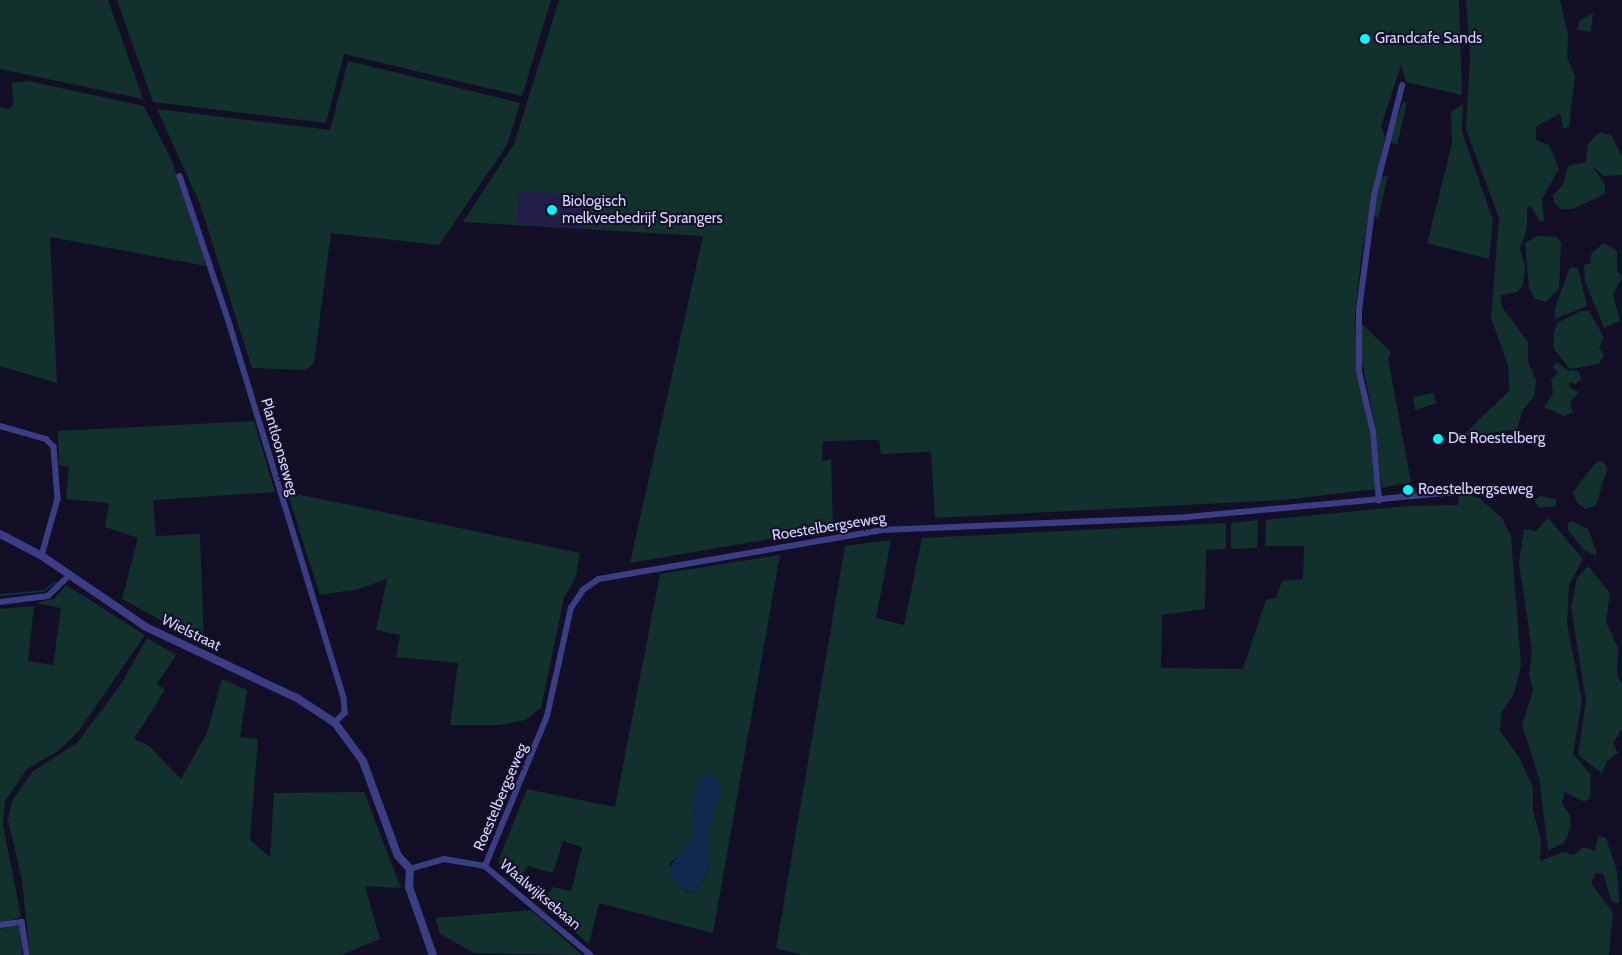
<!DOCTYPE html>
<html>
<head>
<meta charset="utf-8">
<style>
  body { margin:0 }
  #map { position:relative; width:1622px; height:955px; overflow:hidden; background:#120f27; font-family:Cabin,sans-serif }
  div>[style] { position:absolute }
  .green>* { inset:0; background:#12312d }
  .water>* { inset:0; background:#0f2a4c }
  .stream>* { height:2px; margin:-1px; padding:0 1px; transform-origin:1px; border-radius:1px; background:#0f2a4c }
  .building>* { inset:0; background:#211c48 }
  .minor>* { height:5.5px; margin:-2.75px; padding:0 2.75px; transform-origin:2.75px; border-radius:2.75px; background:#3b3e85 }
  .tertiary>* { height:8px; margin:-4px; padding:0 4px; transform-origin:4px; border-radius:4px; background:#3b3e85 }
  .dots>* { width:14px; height:14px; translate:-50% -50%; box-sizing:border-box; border:2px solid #120f27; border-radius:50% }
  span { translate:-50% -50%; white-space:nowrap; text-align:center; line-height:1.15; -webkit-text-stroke:4px #120f27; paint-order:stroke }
  .poi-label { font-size:15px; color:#d7d5ff }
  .left { translate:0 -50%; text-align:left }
  .street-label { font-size:15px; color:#d7d5ff }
</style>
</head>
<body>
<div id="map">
  <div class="green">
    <div style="clip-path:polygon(0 0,108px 0,143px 99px,0 69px)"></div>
    <div style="clip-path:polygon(117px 0,551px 0,522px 96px,344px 54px,326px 123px,153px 102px)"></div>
    <div style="clip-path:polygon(559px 0,1459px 0,1462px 95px,1406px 82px,1401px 65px,1381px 126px,1385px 137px,1362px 251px,1355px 314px,1357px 368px,1369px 426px,1376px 489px,1284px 500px,935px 518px,931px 452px,881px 454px,879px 440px,823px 441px,822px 461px,831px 459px,833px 528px,630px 563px,703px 236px,463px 222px,514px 144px)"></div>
    <div style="clip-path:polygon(1466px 0,1560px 0,1568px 34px,1567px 57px,1575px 76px,1569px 127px,1563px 128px,1560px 113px,1536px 127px,1536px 140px,1549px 145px,1559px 169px,1542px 199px,1544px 221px,1540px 222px,1531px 206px,1527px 209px,1527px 229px,1520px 248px,1525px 268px,1523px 286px,1517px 292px,1500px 295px,1502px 307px,1528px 342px,1528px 362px,1536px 380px,1534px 396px,1523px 410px,1517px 429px,1460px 438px,1509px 391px,1508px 365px,1491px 318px,1499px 218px,1466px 129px,1470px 56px)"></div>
    <div style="clip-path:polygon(1593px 13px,1591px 32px,1577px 30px,1580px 20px)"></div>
    <div style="clip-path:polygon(348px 61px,520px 103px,507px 145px,439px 245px,331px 233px,314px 363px,306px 370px,252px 368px,200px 204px,157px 109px,330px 130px)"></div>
    <div style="clip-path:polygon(28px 81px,144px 106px,172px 161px,206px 266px,50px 237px,57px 383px,0 366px,0 107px,9px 109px,13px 105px,12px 83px)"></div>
    <div style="clip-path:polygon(1403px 102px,1407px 103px,1397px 145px,1389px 141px)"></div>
    <div style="clip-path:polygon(1463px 104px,1462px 132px,1493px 220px,1489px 259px,1427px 243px,1452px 143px,1451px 112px)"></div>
    <div style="clip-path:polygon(1599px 132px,1611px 135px,1622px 156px,1622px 175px,1604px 176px,1592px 166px,1605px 185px,1605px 194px,1573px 209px,1561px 209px,1554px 203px,1553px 195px,1563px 185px,1568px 166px,1586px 162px,1588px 144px)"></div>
    <div style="clip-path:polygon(1388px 176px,1378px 219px,1374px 214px,1380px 177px)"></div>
    <div style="clip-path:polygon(1537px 236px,1557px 237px,1561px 243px,1559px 288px,1546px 302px,1535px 299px,1529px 288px,1525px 243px)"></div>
    <div style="clip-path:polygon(1604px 243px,1617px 251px,1617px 270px,1622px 277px,1613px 295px,1620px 321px,1604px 328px,1585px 281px,1584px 265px,1591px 263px,1591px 254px)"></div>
    <div style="clip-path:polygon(1570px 267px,1578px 268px,1587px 306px,1555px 319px,1555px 308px)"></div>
    <div style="clip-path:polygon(1581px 311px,1589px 311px,1604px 337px,1599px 348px,1604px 355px,1599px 364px,1570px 369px,1554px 349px,1554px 332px,1557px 323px)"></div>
    <div style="clip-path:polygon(1361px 323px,1391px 352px,1388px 359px,1411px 482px,1382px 488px,1375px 426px,1359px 347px)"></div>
    <div style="clip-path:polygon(1557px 362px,1567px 370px,1579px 371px,1581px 379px,1576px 384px,1569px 382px,1569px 387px,1579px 392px,1570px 402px,1573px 413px,1564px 416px,1544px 407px,1553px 394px,1551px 379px,1558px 373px,1553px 367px)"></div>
    <div style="clip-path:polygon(1433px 393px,1437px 403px,1415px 410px,1413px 397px)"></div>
    <div style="clip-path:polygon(254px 421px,275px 492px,153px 500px,156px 536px,200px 534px,204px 644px,122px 599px,138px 538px,105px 527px,109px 503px,66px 499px,69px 467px,59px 465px,58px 431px)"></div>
    <div style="clip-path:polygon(1603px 461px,1607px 469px,1598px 499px,1595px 506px,1585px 509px,1577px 503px,1573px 492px,1596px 462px)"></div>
    <div style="clip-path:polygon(287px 492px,580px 553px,576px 576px,564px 598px,541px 708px,525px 720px,499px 725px,450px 725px,458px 663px,396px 657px,400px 635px,376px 630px,387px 579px,359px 589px,320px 595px)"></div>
    <div style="clip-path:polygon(1459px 495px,1478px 497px,1502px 518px,1511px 536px,1521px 665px,1514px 694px,1501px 713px,1500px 731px,1519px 757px,1533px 787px,1533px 811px,1541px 840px,1540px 861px,1563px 852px,1574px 855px,1583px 847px,1595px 851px,1598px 836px,1606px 838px,1617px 871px,1619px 903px,1612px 902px,1603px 874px,1596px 873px,1591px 883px,1613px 913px,1609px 955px,803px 955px,776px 948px,845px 546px,891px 540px,876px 618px,904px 625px,922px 538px,1226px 523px,1226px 549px,1206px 550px,1205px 609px,1162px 615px,1161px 668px,1243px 669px,1266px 600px,1276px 598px,1282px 581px,1303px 579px,1304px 546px,1265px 546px,1266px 520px,1407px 506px,1458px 505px)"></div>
    <div style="clip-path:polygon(1540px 496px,1556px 499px,1556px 506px,1539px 508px,1534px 500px)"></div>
    <div style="clip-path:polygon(1548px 518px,1583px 559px,1569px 585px,1567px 623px,1582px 701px,1573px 754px,1591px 775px,1590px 797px,1585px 802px,1565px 792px,1562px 803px,1570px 816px,1571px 828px,1564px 843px,1548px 850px,1539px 778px,1522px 725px,1533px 690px,1529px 675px,1532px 650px,1519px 563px,1524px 529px,1536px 531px)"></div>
    <div style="clip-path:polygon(1258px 520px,1257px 548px,1231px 549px,1231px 523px)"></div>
    <div style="clip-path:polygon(1572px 521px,1588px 529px,1597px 553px,1595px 556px,1583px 549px,1568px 530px,1568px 523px)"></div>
    <div style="clip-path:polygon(evenodd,780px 555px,713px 933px,599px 903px,589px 944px,542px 903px,553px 887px,571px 891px,582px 847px,563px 841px,553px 873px,528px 866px,519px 879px,498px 862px,527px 789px,615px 807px,660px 574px,780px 555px,694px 796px,719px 798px,710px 823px,710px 866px,703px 883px,693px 893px,686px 892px,669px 864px,685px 850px,693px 835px,694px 796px)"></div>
    <div style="clip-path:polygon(1588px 566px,1610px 593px,1606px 622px,1618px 648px,1617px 676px,1622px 683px,1622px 729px,1613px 743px,1618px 753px,1607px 761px,1602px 773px,1578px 755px,1586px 701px,1571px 607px,1577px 578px)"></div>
    <div style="clip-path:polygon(66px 585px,145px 635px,78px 732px,58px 751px,27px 769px,5px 801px,3px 825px,21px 917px,0 924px,0 609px,34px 606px,28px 661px,53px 665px,61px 608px,35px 603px,54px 599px)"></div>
    <div style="clip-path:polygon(147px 638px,176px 655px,157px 684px,165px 690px,134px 739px,149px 746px,181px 779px,207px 733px,222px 679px,247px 690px,240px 737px,258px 739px,250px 840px,270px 857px,274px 793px,364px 792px,401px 888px,365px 886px,380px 939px,341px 955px,30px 955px,22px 881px,8px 820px,12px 801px,32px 772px,77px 743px,121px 684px)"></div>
    <div style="clip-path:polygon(531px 910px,582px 955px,474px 953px,440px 934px,435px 918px)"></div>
    <div style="clip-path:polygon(22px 923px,22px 955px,0 955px,0 929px)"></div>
  </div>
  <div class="water">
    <div style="clip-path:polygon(703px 773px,714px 774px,723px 788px,710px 823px,710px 866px,700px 889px,690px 893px,675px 883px,669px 868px,693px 835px,694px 790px)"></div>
  </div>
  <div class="stream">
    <div style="left:68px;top:591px;width:28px;rotate:32deg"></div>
    <div style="left:0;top:595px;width:44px;rotate:-5.2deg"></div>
    <div style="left:44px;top:591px;width:14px;rotate:-39deg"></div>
  </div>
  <div class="building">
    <div style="clip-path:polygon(519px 191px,587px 196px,585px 229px,516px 224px)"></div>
  </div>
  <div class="minor">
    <div style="left:180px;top:176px;width:157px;rotate:71.4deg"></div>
    <div style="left:230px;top:325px;width:389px;rotate:73deg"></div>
    <div style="left:344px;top:697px;width:16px;rotate:86deg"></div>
    <div style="left:345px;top:713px;width:14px;rotate:135deg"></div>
    <div style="left:0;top:426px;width:48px;rotate:15.8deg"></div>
    <div style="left:46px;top:439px;width:11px;rotate:45deg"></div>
    <div style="left:54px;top:447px;width:52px;rotate:85.6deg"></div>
    <div style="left:58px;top:499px;width:59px;rotate:105.7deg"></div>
    <div style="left:1379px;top:501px;width:69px;rotate:-95deg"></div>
    <div style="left:1373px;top:432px;width:62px;rotate:-103.1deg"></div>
    <div style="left:1359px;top:372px;width:62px;rotate:-90deg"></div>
    <div style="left:1359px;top:310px;width:115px;rotate:-82.5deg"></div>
    <div style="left:1374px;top:196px;width:114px;rotate:-75.7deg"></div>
    <div style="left:0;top:602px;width:48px;rotate:-7.1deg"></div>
    <div style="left:48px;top:596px;width:28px;rotate:-44deg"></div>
    <div style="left:485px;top:866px;width:162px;rotate:-67.5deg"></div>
    <div style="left:547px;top:716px;width:111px;rotate:-77.5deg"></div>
    <div style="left:571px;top:608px;width:22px;rotate:-56deg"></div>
    <div style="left:583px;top:590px;width:19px;rotate:-35deg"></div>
    <div style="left:599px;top:579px;width:287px;rotate:-9.8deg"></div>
    <div style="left:882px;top:530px;width:305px;rotate:-2.4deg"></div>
    <div style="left:1187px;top:517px;width:270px;rotate:-5.3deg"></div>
    <div style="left:410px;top:869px;width:35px;rotate:-16deg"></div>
    <div style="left:444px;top:859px;width:42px;rotate:9.7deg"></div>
    <div style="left:485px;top:866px;width:138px;rotate:40deg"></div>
    <div style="left:0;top:925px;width:22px;rotate:-8deg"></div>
    <div style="left:22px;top:922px;width:33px;rotate:81deg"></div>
  </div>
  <div class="tertiary">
    <div style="left:0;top:534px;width:47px;rotate:27.6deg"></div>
    <div style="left:42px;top:556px;width:126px;rotate:34.3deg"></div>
    <div style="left:146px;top:627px;width:167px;rotate:25.2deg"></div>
    <div style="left:297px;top:698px;width:45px;rotate:33.3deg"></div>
    <div style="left:335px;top:723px;width:47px;rotate:53.6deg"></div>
    <div style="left:363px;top:761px;width:101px;rotate:69.8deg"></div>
    <div style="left:398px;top:856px;width:18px;rotate:47deg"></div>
    <div style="left:410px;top:869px;width:18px;rotate:93deg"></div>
    <div style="left:409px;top:887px;width:72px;rotate:70.6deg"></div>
  </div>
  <div class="dots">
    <div style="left:1365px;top:39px;background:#03f8fd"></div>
    <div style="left:552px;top:210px;background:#03f8fd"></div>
    <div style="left:1438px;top:439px;background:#03f8fd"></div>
    <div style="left:1408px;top:490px;background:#03f8fd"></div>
  </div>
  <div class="poi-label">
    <span class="left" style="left:1375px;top:39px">Grandcafe Sands</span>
    <span class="left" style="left:562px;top:210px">Biologisch<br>melkveebedrijf Sprangers</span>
    <span class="left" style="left:1448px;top:439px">De Roestelberg</span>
    <span class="left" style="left:1418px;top:490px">Roestelbergseweg</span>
  </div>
  <div class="street-label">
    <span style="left:279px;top:447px;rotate:74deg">Plantloonseweg</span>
    <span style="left:829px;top:527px;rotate:-9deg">Roestelbergseweg</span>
    <span style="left:191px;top:633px;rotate:26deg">Wielstraat</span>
    <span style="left:501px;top:797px;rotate:-67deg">Roestelbergseweg</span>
    <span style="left:540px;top:895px;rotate:40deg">Waalwijksebaan</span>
  </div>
</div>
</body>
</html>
